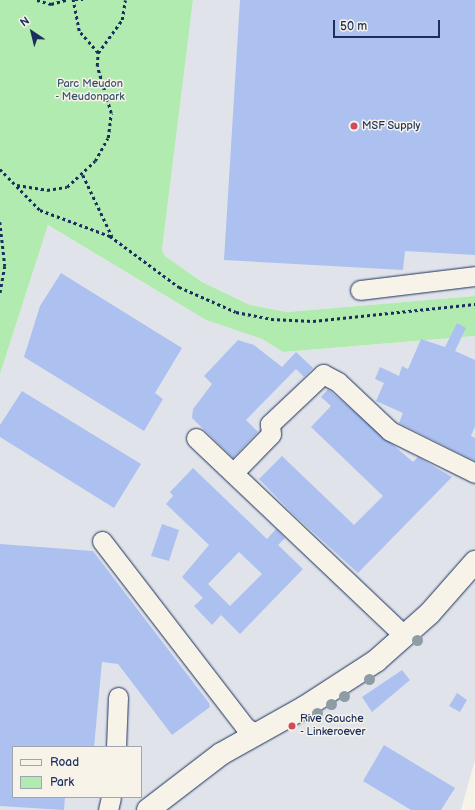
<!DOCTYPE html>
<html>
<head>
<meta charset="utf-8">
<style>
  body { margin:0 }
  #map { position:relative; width:475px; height:810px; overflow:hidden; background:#f7f3e8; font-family:"Balsamiq Sans",sans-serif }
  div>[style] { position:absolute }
  .built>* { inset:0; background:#e0e4ea }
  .green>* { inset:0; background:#b1ebb0 }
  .building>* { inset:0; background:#acc1f0 }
  .path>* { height:2.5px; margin-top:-1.25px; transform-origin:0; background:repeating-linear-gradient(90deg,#1b2f5e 0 3px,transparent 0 6px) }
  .roads { filter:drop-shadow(0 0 1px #1b2f5e) drop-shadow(0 0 1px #1b2f5e) }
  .minor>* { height:19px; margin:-9.5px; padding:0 9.5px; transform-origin:9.5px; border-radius:9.5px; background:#f7f3e8 }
  .major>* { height:22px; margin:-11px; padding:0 11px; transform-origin:11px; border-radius:11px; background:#f7f3e8 }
  .trees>* { width:11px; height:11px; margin:-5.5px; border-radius:50%; background:#8e9ca5 }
  .dots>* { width:11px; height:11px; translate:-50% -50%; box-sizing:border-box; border:2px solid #f7f3e8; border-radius:50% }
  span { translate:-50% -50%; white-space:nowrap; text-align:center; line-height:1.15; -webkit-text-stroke:3px #f7f3e8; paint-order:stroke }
  .park-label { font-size:11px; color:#39556e }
  .poi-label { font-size:11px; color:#1b2f5e }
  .left { translate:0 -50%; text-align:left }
  .legend { position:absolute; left:12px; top:746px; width:130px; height:52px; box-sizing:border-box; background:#f7f3e8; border:1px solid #9fa5b1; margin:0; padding:5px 7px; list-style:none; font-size:12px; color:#1b2f5e }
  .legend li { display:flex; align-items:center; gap:8px; height:20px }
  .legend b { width:20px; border:1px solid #9fa5b1 }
  .north { position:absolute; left:12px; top:12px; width:40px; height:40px; -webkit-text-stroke:3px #f7f3e8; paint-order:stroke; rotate:325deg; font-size:11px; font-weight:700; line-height:16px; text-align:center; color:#1b2f5e }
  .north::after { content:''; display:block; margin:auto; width:14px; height:18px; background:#1b2f5e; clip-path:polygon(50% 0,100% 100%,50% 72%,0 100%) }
  .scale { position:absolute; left:333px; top:20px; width:107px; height:18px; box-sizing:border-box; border:2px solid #1b2f5e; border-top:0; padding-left:5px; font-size:12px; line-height:14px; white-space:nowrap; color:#1b2f5e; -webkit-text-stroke:3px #f7f3e8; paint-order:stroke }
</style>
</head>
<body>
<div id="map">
  <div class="built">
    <div style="clip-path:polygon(193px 0,475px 0,475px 296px,287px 312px,250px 305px,202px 282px,165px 256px,162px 250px)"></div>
    <div style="clip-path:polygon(evenodd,48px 225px,206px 320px,262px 339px,283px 352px,475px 336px,475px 760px,461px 810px,0 810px,0 374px,48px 225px,13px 747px,141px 747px,141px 797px,13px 797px,13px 747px)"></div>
  </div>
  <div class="green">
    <div style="clip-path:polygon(0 0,193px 0,162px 250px,165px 256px,202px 282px,250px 305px,287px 312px,475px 296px,475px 336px,283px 352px,262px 339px,206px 320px,48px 225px,0 374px)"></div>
  </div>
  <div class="building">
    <div style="clip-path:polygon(240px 0,475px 0,475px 255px,405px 251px,403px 270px,224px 260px)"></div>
    <div style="clip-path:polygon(61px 273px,182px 348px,155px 393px,163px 399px,144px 431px,24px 357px,40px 306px)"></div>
    <div style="clip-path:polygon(457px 323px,466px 328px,455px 351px,475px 360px,475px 426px,471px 436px,475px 438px,475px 461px,399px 423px,403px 413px,376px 401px,384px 383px,375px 379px,380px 367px,399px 376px,402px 366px,408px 369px,421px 339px,445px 347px)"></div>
    <div style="clip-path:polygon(238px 340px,254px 345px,282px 367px,296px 352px,313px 368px,304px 377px,296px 369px,246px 420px,258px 432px,233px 458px,192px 418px,193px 409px,212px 384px,204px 376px)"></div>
    <div style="clip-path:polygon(328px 389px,413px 462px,418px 457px,452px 477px,358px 573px,292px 513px,259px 479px,282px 456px,354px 525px,383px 496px,311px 427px,331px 406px,321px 397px)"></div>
    <div style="clip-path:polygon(22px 391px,141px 464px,114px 508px,0 437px,0 425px)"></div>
    <div style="clip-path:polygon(evenodd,193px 468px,267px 539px,276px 529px,285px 538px,278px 545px,303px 569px,240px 634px,221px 615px,212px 625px,194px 606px,203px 598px,182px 577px,209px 545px,166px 504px,173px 496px,170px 492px,193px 468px,239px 552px,262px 574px,230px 606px,208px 584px,239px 552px)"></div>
    <div style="clip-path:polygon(162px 524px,179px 530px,169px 561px,151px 556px)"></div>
    <div style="clip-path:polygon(0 544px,93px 551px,209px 703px,210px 707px,172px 735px,118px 664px,102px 662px,94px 747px,13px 747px,13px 797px,65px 797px,64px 810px,0 806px)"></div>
    <div style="clip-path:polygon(402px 670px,410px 680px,372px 712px,362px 697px)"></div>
    <div style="clip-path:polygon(457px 693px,467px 700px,460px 712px,449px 706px)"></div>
    <div style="clip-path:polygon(384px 745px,455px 788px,441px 810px,411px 810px,363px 781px)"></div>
  </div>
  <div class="path">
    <div style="left:37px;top:0;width:15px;rotate:16deg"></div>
    <div style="left:51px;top:4px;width:16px;rotate:-15deg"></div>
    <div style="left:75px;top:0;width:8px"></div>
    <div style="left:98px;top:53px;width:41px;rotate:-54deg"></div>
    <div style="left:122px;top:20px;width:20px;rotate:-81deg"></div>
    <div style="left:0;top:169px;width:57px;rotate:45.7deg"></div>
    <div style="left:40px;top:210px;width:75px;rotate:20.4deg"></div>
    <div style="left:110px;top:236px;width:86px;rotate:36.5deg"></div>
    <div style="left:179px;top:287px;width:62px;rotate:23.7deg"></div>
    <div style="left:236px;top:312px;width:36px;rotate:11deg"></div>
    <div style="left:271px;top:319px;width:42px;rotate:2.7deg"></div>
    <div style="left:313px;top:321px;width:163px;rotate:-6deg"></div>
    <div style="left:83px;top:175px;width:68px;rotate:64.6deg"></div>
    <div style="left:17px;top:185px;width:30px;rotate:9deg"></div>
    <div style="left:47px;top:190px;width:20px;rotate:-9deg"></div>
    <div style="left:67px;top:187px;width:38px;rotate:-43deg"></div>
    <div style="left:95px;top:161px;width:26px;rotate:-61deg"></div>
    <div style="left:108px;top:138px;width:25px;rotate:-83deg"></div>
    <div style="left:111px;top:113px;width:49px;rotate:-106.6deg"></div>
    <div style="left:97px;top:66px;width:13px;rotate:-86deg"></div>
    <div style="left:98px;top:53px;width:29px;rotate:-131deg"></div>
    <div style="left:79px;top:31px;width:32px;rotate:-101deg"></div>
    <div style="left:0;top:222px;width:44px;rotate:83.5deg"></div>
    <div style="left:5px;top:266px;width:28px;rotate:100deg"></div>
  </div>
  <div class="roads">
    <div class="minor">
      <div style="left:360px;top:290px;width:116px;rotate:-6.9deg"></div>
      <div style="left:196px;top:438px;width:288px;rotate:43.5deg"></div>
      <div style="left:233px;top:473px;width:54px;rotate:-45.7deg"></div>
      <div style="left:271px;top:434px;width:10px;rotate:-96deg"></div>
      <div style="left:270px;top:424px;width:73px;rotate:-43.3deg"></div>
      <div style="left:323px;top:374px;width:17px;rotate:28deg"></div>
      <div style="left:338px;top:382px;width:71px;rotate:43.3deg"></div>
      <div style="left:390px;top:431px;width:95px;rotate:26.3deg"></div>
      <div style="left:102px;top:541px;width:235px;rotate:52.4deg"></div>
      <div style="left:245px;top:727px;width:13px;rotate:32deg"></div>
      <div style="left:116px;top:747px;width:50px;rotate:-87.7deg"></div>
      <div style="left:108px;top:810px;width:13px;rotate:-77deg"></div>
    </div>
    <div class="major">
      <div style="left:148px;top:810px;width:92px;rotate:-37.5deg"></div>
      <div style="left:221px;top:754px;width:96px;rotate:-29.2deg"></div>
      <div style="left:305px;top:707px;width:85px;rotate:-32.9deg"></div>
      <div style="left:376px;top:661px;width:72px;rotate:-41.6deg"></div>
      <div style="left:430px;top:613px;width:68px;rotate:-48.6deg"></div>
    </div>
  </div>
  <div class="trees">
    <div style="left:417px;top:640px"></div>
    <div style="left:369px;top:679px"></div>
    <div style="left:344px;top:696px"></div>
    <div style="left:331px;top:704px"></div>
    <div style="left:317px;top:713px"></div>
  </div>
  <div class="dots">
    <div style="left:354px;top:126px;background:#d1495b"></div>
    <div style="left:292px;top:726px;background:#d1495b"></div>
  </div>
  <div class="park-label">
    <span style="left:90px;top:91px">Parc Meudon<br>- Meudonpark</span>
  </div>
  <div class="poi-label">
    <span class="left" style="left:362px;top:126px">MSF Supply</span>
    <span class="left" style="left:300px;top:726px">Rive Gauche<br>- Linkeroever</span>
  </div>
  <ul class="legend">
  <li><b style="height:5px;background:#f7f3e8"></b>Road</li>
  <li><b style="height:11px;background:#b1ebb0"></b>Park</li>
  </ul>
  <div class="north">N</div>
  <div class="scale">50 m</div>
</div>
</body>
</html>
